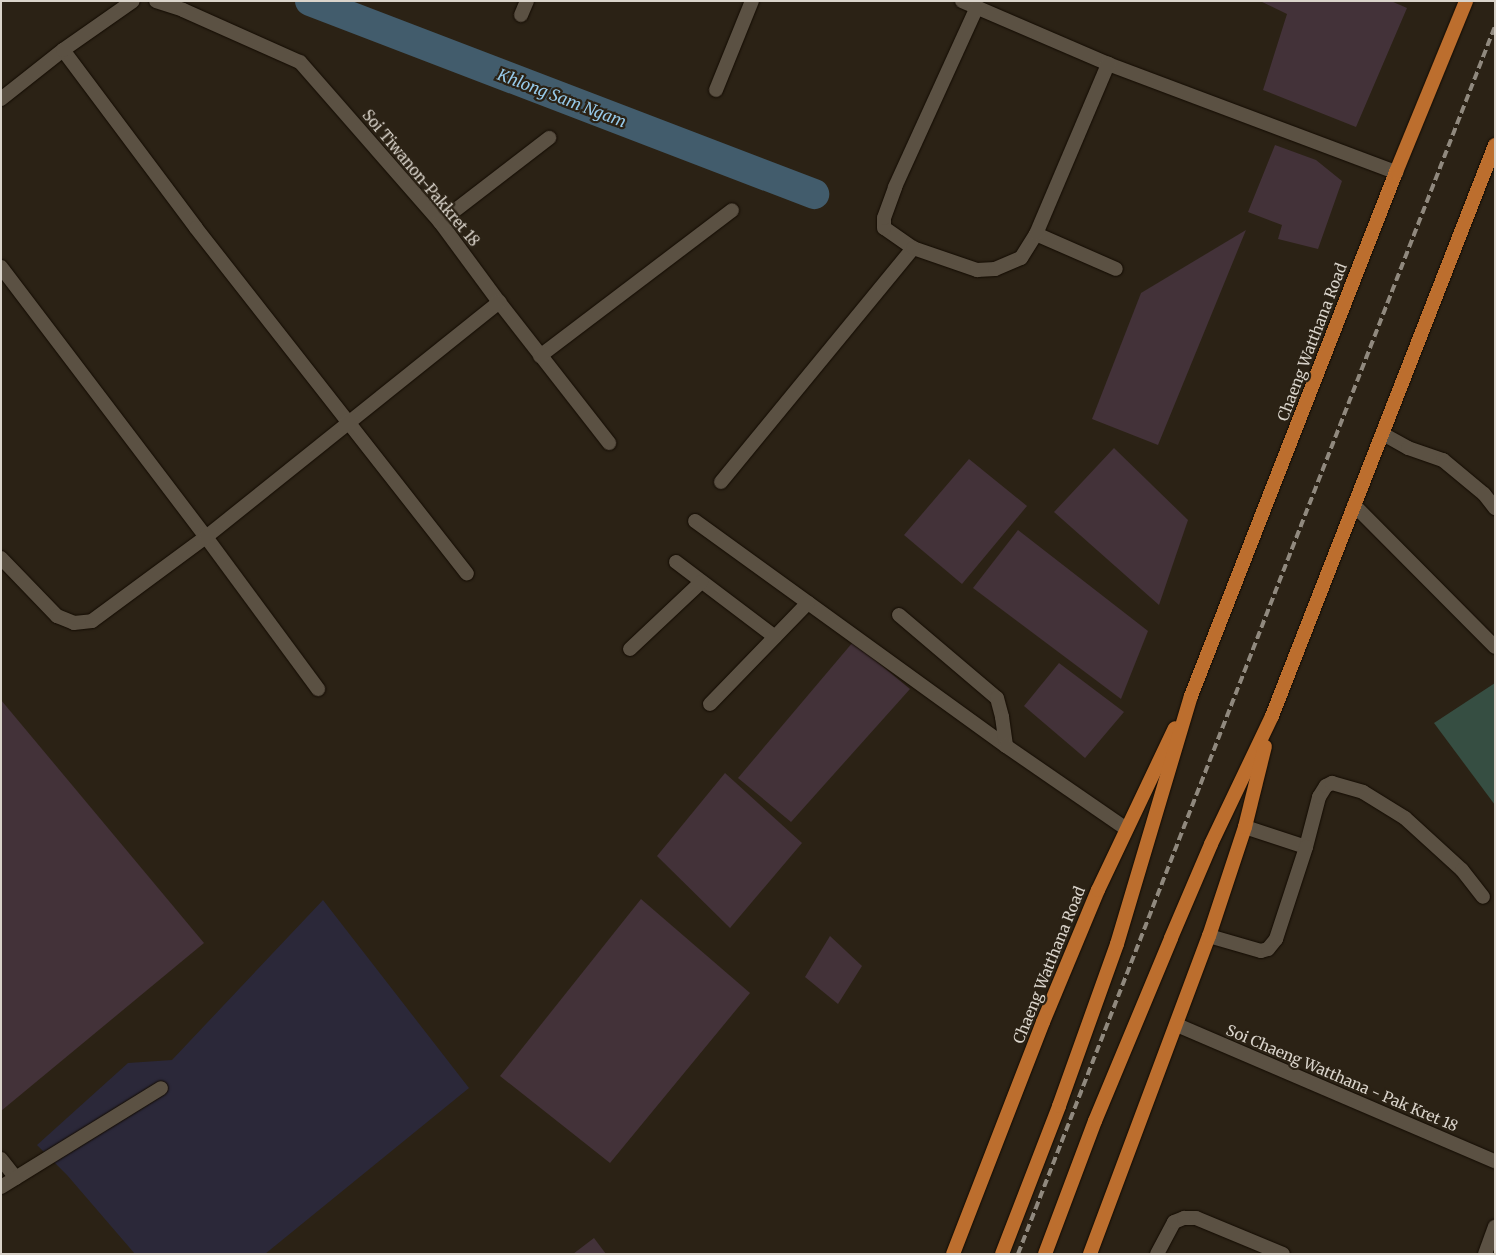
<!DOCTYPE html>
<html>
<head>
<meta charset="utf-8">
<style>
  body { margin:0 }
  #map { position:relative; width:1496px; height:1255px; overflow:hidden; background:#2b2215; font-family:Merriweather,serif }
  div>[style] { position:absolute }
  .commercial>* { inset:0; background:#2b2839 }
  .green>* { inset:0; background:#364e42 }
  .canal>* { height:30px; margin:-15px; padding:0 15px; transform-origin:15px; border-radius:15px; background:#425c6c }
  .building>* { inset:0; background:#433239 }
  .roads { filter:drop-shadow(0 0 1px #130b02) drop-shadow(0 0 1px #130b02) }
  .service>* { height:14px; margin:-7px; padding:0 7px; transform-origin:7px; border-radius:7px; background:#5b5143 }
  .minor>* { height:14px; margin:-7px; padding:0 7px; transform-origin:7px; border-radius:7px; background:#5b5143 }
  .primary>* { height:14px; margin:-7px; padding:0 7px; transform-origin:7px; border-radius:7px; background:#bc6e2e }
  .rail>* { height:4px; margin-top:-2px; transform-origin:0; background:repeating-linear-gradient(90deg,#90897e 0 8px,transparent 0 12px) }
  span { translate:-50% -50%; white-space:nowrap; text-align:center; line-height:1.15; -webkit-text-stroke:4.5px #2b2215; paint-order:stroke }
  .street-label { font-size:15px; color:#dad4cb }
  .water-label { font-size:16px; color:#97caea; font-style:italic }
  .frame { position:absolute; inset:0; border:2px solid #dad4cb; pointer-events:none }
</style>
</head>
<body>
<div id="map">
  <div class="commercial">
    <div style="clip-path:polygon(323px 900px,469px 1088px,265px 1254px,135px 1254px,67px 1175px,37px 1145px,128px 1063px,172px 1060px)"></div>
  </div>
  <div class="green">
    <div style="clip-path:polygon(1495px 683px,1495px 805px,1434px 723px)"></div>
  </div>
  <div class="canal">
    <div style="left:310px;top:1px;width:540px;rotate:20.95deg"></div>
  </div>
  <div class="building">
    <div style="clip-path:polygon(1260px 1px,1391px 1px,1407px 8px,1356px 127px,1263px 90px,1287px 14px)"></div>
    <div style="clip-path:polygon(1275px 145px,1316px 160px,1342px 181px,1318px 249px,1278px 239px,1282px 225px,1248px 212px)"></div>
    <div style="clip-path:polygon(1246px 230px,1158px 445px,1092px 419px,1141px 293px)"></div>
    <div style="clip-path:polygon(1114px 448px,1188px 520px,1159px 605px,1054px 512px)"></div>
    <div style="clip-path:polygon(969px 459px,1027px 506px,962px 584px,904px 535px)"></div>
    <div style="clip-path:polygon(1018px 530px,1148px 631px,1121px 699px,973px 588px)"></div>
    <div style="clip-path:polygon(853px 642px,910px 689px,791px 822px,738px 778px)"></div>
    <div style="clip-path:polygon(1059px 663px,1124px 712px,1085px 758px,1024px 706px)"></div>
    <div style="clip-path:polygon(1px 700px,204px 943px,1px 1111px)"></div>
    <div style="clip-path:polygon(725px 773px,802px 843px,730px 928px,657px 856px)"></div>
    <div style="clip-path:polygon(641px 899px,750px 993px,610px 1163px,500px 1076px)"></div>
    <div style="clip-path:polygon(830px 936px,862px 966px,838px 1004px,805px 977px)"></div>
    <div style="clip-path:polygon(594px 1238px,606px 1254px,573px 1254px)"></div>
  </div>
  <div class="roads">
    <div class="service">
      <div style="left:1383px;top:434px;width:29px;rotate:29deg"></div>
      <div style="left:1408px;top:448px;width:37px;rotate:19deg"></div>
      <div style="left:1443px;top:460px;width:53px;rotate:39.7deg"></div>
      <div style="left:1484px;top:494px;width:18px;rotate:52deg"></div>
      <div style="left:695px;top:521px;width:384px;rotate:35.9deg"></div>
      <div style="left:676px;top:562px;width:124px;rotate:37.1deg"></div>
      <div style="left:630px;top:649px;width:98px;rotate:-43.3deg"></div>
      <div style="left:710px;top:704px;width:141px;rotate:-45.9deg"></div>
      <div style="left:1245px;top:827px;width:64px;rotate:18.2deg"></div>
      <div style="left:1306px;top:847px;width:52px;rotate:-75.4deg"></div>
      <div style="left:1319px;top:797px;width:13px;rotate:-58deg"></div>
      <div style="left:1326px;top:786px;width:7px;rotate:-27deg"></div>
      <div style="left:1332px;top:783px;width:32px;rotate:16deg"></div>
      <div style="left:1363px;top:792px;width:49px;rotate:31.8deg"></div>
      <div style="left:1405px;top:818px;width:77px;rotate:42.4deg"></div>
      <div style="left:1462px;top:870px;width:34px;rotate:52deg"></div>
      <div style="left:1209px;top:936px;width:54px;rotate:16.1deg"></div>
      <div style="left:1261px;top:951px;width:7px;rotate:-16deg"></div>
      <div style="left:1268px;top:949px;width:13px;rotate:-51deg"></div>
      <div style="left:1276px;top:939px;width:97px;rotate:-71.9deg"></div>
      <div style="left:1px;top:1159px;width:24px;rotate:52deg"></div>
      <div style="left:1157px;top:1254px;width:36px;rotate:-62deg"></div>
      <div style="left:1174px;top:1222px;width:11px;rotate:-22deg"></div>
      <div style="left:1184px;top:1218px;width:12px"></div>
      <div style="left:1196px;top:1218px;width:94px;rotate:22.5deg"></div>
    </div>
    <div class="minor">
      <div style="left:156px;top:1px;width:28px;rotate:18deg"></div>
      <div style="left:183px;top:10px;width:128px;rotate:24deg"></div>
      <div style="left:300px;top:62px;width:213px;rotate:48.8deg"></div>
      <div style="left:440px;top:222px;width:99px;rotate:53.6deg"></div>
      <div style="left:499px;top:302px;width:179px;rotate:52deg"></div>
      <div style="left:962px;top:1px;width:159px;rotate:23.3deg"></div>
      <div style="left:1108px;top:64px;width:308px;rotate:20.6deg"></div>
      <div style="left:521px;top:15px;width:15px;rotate:-67deg"></div>
      <div style="left:63px;top:50px;width:222px;rotate:53.2deg"></div>
      <div style="left:196px;top:228px;width:439px;rotate:51.9deg"></div>
      <div style="left:716px;top:90px;width:96px;rotate:-68deg"></div>
      <div style="left:1px;top:99px;width:79px;rotate:-38.3deg"></div>
      <div style="left:63px;top:50px;width:85px;rotate:-35deg"></div>
      <div style="left:440px;top:222px;width:138px;rotate:-37.6deg"></div>
      <div style="left:1036px;top:234px;width:87px;rotate:23.6deg"></div>
      <div style="left:913px;top:248px;width:35px;rotate:-145deg"></div>
      <div style="left:884px;top:228px;width:10px;rotate:-90deg"></div>
      <div style="left:884px;top:218px;width:33px;rotate:-70deg"></div>
      <div style="left:895px;top:187px;width:198px;rotate:-65.5deg"></div>
      <div style="left:1px;top:267px;width:339px;rotate:52.8deg"></div>
      <div style="left:206px;top:537px;width:189px;rotate:53.6deg"></div>
      <div style="left:540px;top:356px;width:241px;rotate:-37.2deg"></div>
      <div style="left:721px;top:482px;width:303px;rotate:-50.6deg"></div>
      <div style="left:913px;top:248px;width:68px;rotate:19deg"></div>
      <div style="left:977px;top:270px;width:18px;rotate:-3deg"></div>
      <div style="left:995px;top:269px;width:28px;rotate:-23deg"></div>
      <div style="left:1021px;top:258px;width:28px;rotate:-58deg"></div>
      <div style="left:1036px;top:234px;width:185px;rotate:-67deg"></div>
      <div style="left:1354px;top:505px;width:200px;rotate:45.2deg"></div>
      <div style="left:1px;top:558px;width:81px;rotate:46deg"></div>
      <div style="left:57px;top:616px;width:18px;rotate:22deg"></div>
      <div style="left:74px;top:623px;width:18px;rotate:-6deg"></div>
      <div style="left:92px;top:621px;width:142px;rotate:-36.4deg"></div>
      <div style="left:206px;top:537px;width:376px;rotate:-38.7deg"></div>
      <div style="left:899px;top:615px;width:128px;rotate:40.3deg"></div>
      <div style="left:997px;top:698px;width:20px;rotate:75deg"></div>
      <div style="left:1002px;top:717px;width:29px;rotate:82deg"></div>
      <div style="left:1006px;top:746px;width:145px;rotate:34.6deg"></div>
      <div style="left:1177px;top:1025px;width:346px;rotate:23.2deg"></div>
      <div style="left:1px;top:1187px;width:188px;rotate:-31.7deg"></div>
      <div style="left:1485px;top:1254px;width:29px;rotate:-70deg"></div>
    </div>
    <div class="primary">
      <div style="left:953px;top:1254px;width:249px;rotate:-68.8deg"></div>
      <div style="left:1043px;top:1022px;width:143px;rotate:-67.4deg"></div>
      <div style="left:1098px;top:890px;width:179px;rotate:-64.6deg"></div>
      <div style="left:1002px;top:1254px;width:159px;rotate:-68.9deg"></div>
      <div style="left:1059px;top:1106px;width:172px;rotate:-70.3deg"></div>
      <div style="left:1117px;top:944px;width:259px;rotate:-73.4deg"></div>
      <div style="left:1191px;top:696px;width:563px;rotate:-68.63deg"></div>
      <div style="left:1396px;top:172px;width:185px;rotate:-67.7deg"></div>
      <div style="left:1045px;top:1254px;width:142px;rotate:-69.4deg"></div>
      <div style="left:1095px;top:1121px;width:198px;rotate:-67.4deg"></div>
      <div style="left:1171px;top:938px;width:102px;rotate:-66.9deg"></div>
      <div style="left:1211px;top:844px;width:142px;rotate:-64.5deg"></div>
      <div style="left:1272px;top:716px;width:613px;rotate:-68.67deg"></div>
      <div style="left:1090px;top:1254px;width:340px;rotate:-69.5deg"></div>
      <div style="left:1209px;top:936px;width:115px;rotate:-71.7deg"></div>
      <div style="left:1245px;top:827px;width:83px;rotate:-76.1deg"></div>
    </div>
  </div>
  <div class="rail">
    <div style="left:1018px;top:1254px;width:1317px;rotate:-68.77deg"></div>
  </div>
  <div class="street-label">
    <span style="left:421px;top:178px;rotate:50deg">Soi Tiwanon-Pakkret 18</span>
    <span style="left:1312px;top:342px;rotate:-69deg">Chaeng Watthana Road</span>
    <span style="left:1049px;top:965px;rotate:-68deg">Chaeng Watthana Road</span>
    <span style="left:1342px;top:1078px;rotate:23deg">Soi Chaeng Watthana - Pak Kret 18</span>
  </div>
  <div class="water-label">
    <span style="left:562px;top:98px;rotate:21deg">Khlong Sam Ngam</span>
  </div>
  <div class="frame"></div>
</div>
</body>
</html>
